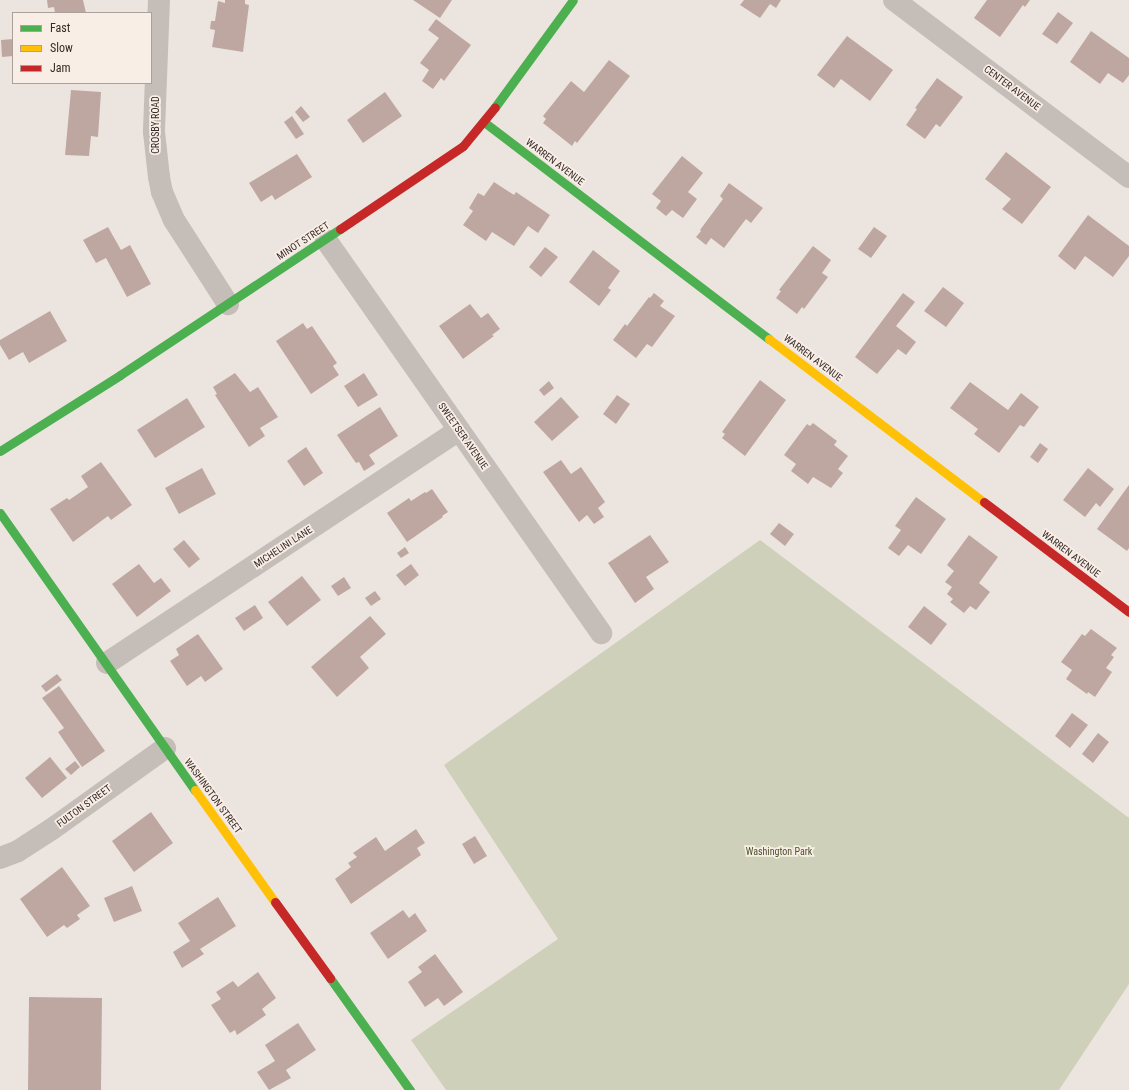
<!DOCTYPE html>
<html>
<head>
<meta charset="utf-8">
<style>
  body { margin:0 }
  #map { position:relative; width:1129px; height:1090px; overflow:hidden; background:#ece5df; font-family:"Roboto Condensed",sans-serif }
  div>[style] { position:absolute }
  .green>* { inset:0; background:#ced0b9 }
  .building>* { inset:0; background:#bfa7a1 }
  .street>* { height:22px; margin:-11px; padding:0 11px; transform-origin:11px; border-radius:11px; background:#c4bdb8 }
  .fast>* { height:9px; margin:-4.5px; padding:0 4.5px; transform-origin:4.5px; border-radius:4.5px; background:#4caf50 }
  .slow>* { height:9px; margin:-4.5px; padding:0 4.5px; transform-origin:4.5px; border-radius:4.5px; background:#ffc107 }
  .jam>* { height:9px; margin:-4.5px; padding:0 4.5px; transform-origin:4.5px; border-radius:4.5px; background:#c62828 }
  span { translate:-50% -50%; white-space:nowrap; text-align:center; line-height:1.15; -webkit-text-stroke:3.5px #f9eee6; paint-order:stroke }
  .street-label { font-size:10px; color:#352a27 }
  .park-label { font-size:10px; color:#47522b }
  .legend { position:absolute; left:12px; top:12px; width:140px; height:72px; box-sizing:border-box; background:#f9eee6; border:1px solid #aba09a; margin:0; padding:5px 7px; list-style:none; font-size:12px; color:#352a27 }
  .legend li { display:flex; align-items:center; gap:8px; height:20px }
  .legend b { width:20px; border:1px solid #aba09a }
</style>
</head>
<body>
<div id="map">
  <div class="green">
    <div style="clip-path:polygon(760px 540px,1129px 818px,1129px 984px,1059px 1090px,446px 1090px,411px 1040px,558px 939px,444px 765px)"></div>
  </div>
  <div class="building">
    <div style="clip-path:polygon(47px 0,83px 0,86px 13px,55px 13px,54px 7px,48px 8px)"></div>
    <div style="clip-path:polygon(225px 0,245px 0,245px 4px,249px 5px,243px 52px,212px 47px,215px 30px,210px 29px,211px 21px,215px 21px,218px 1px,225px 3px)"></div>
    <div style="clip-path:polygon(413px 0,452px 0,440px 18px)"></div>
    <div style="clip-path:polygon(744px 0,781px 0,776px 8px,770px 4px,760px 18px,740px 5px)"></div>
    <div style="clip-path:polygon(987px 0,1030px 0,1025px 7px,1023px 5px,1000px 37px,974px 18px)"></div>
    <div style="clip-path:polygon(1058px 12px,1073px 23px,1057px 44px,1042px 34px)"></div>
    <div style="clip-path:polygon(436px 19px,471px 45px,444px 81px,441px 78px,433px 89px,422px 81px,429px 70px,420px 63px,439px 38px,428px 30px)"></div>
    <div style="clip-path:polygon(1091px 31px,1129px 58px,1129px 75px,1123px 83px,1108px 73px,1100px 84px,1070px 62px)"></div>
    <div style="clip-path:polygon(847px 36px,893px 70px,870px 101px,841px 79px,834px 88px,817px 75px)"></div>
    <div style="clip-path:polygon(13px 39px,13px 56px,2px 57px,1px 40px)"></div>
    <div style="clip-path:polygon(609px 60px,630px 76px,577px 143px,575px 141px,572px 146px,543px 123px,546px 119px,543px 116px,571px 81px,584px 92px)"></div>
    <div style="clip-path:polygon(937px 78px,963px 97px,940px 127px,936px 124px,925px 139px,906px 125px,917px 109px,915px 108px)"></div>
    <div style="clip-path:polygon(71px 90px,101px 92px,98px 137px,91px 136px,89px 156px,65px 155px)"></div>
    <div style="clip-path:polygon(385px 92px,402px 116px,363px 143px,347px 120px)"></div>
    <div style="clip-path:polygon(301px 106px,310px 117px,303px 122px,295px 112px)"></div>
    <div style="clip-path:polygon(292px 116px,304px 134px,296px 139px,284px 122px)"></div>
    <div style="clip-path:polygon(1006px 152px,1051px 187px,1022px 224px,1002px 209px,1011px 199px,985px 179px)"></div>
    <div style="clip-path:polygon(297px 154px,312px 177px,275px 200px,272px 195px,261px 202px,249px 183px)"></div>
    <div style="clip-path:polygon(682px 156px,703px 173px,688px 192px,697px 199px,683px 218px,672px 210px,666px 216px,656px 208px,661px 201px,652px 194px)"></div>
    <div style="clip-path:polygon(494px 182px,514px 195px,516px 192px,550px 215px,538px 233px,528px 226px,514px 246px,492px 232px,486px 241px,463px 225px,473px 211px,469px 208px,478px 193px,484px 196px)"></div>
    <div style="clip-path:polygon(729px 183px,763px 208px,751px 223px,746px 219px,724px 248px,711px 238px,706px 245px,696px 237px,701px 231px,700px 230px,723px 199px,720px 196px)"></div>
    <div style="clip-path:polygon(1088px 215px,1129px 246px,1129px 256px,1113px 277px,1085px 256px,1075px 270px,1058px 256px)"></div>
    <div style="clip-path:polygon(108px 227px,121px 250px,130px 245px,151px 284px,127px 297px,106px 258px,96px 263px,83px 240px)"></div>
    <div style="clip-path:polygon(874px 227px,887px 236px,871px 258px,858px 249px)"></div>
    <div style="clip-path:polygon(813px 246px,831px 260px,822px 273px,828px 277px,804px 309px,802px 307px,797px 314px,776px 298px,781px 291px,779px 290px)"></div>
    <div style="clip-path:polygon(545px 247px,558px 257px,541px 277px,529px 267px)"></div>
    <div style="clip-path:polygon(593px 250px,620px 271px,608px 288px,611px 290px,599px 306px,569px 282px)"></div>
    <div style="clip-path:polygon(943px 287px,964px 303px,946px 327px,924px 311px)"></div>
    <div style="clip-path:polygon(654px 293px,664px 301px,660px 306px,675px 316px,652px 347px,647px 344px,636px 358px,613px 340px,625px 324px,627px 326px,649px 297px,650px 298px)"></div>
    <div style="clip-path:polygon(903px 293px,915px 302px,896px 326px,916px 342px,906px 355px,898px 349px,877px 374px,855px 357px)"></div>
    <div style="clip-path:polygon(470px 304px,481px 318px,488px 313px,500px 329px,492px 335px,494px 336px,463px 359px,439px 326px)"></div>
    <div style="clip-path:polygon(50px 311px,67px 341px,29px 363px,23px 352px,9px 360px,0 345px,0 340px)"></div>
    <div style="clip-path:polygon(303px 323px,307px 329px,312px 326px,337px 363px,333px 366px,339px 375px,311px 394px,276px 341px)"></div>
    <div style="clip-path:polygon(235px 373px,250px 392px,258px 387px,278px 417px,260px 428px,265px 436px,249px 447px,215px 395px,217px 394px,213px 387px)"></div>
    <div style="clip-path:polygon(364px 373px,378px 395px,358px 407px,344px 386px)"></div>
    <div style="clip-path:polygon(760px 380px,786px 400px,745px 456px,722px 438px,725px 434px,722px 432px)"></div>
    <div style="clip-path:polygon(549px 381px,554px 388px,544px 396px,539px 390px)"></div>
    <div style="clip-path:polygon(970px 382px,1008px 410px,1021px 393px,1039px 407px,1024px 427px,1020px 425px,999px 453px,974px 434px,978px 429px,950px 408px)"></div>
    <div style="clip-path:polygon(617px 395px,630px 404px,616px 424px,603px 414px)"></div>
    <div style="clip-path:polygon(561px 397px,579px 417px,552px 441px,534px 422px)"></div>
    <div style="clip-path:polygon(187px 398px,205px 427px,155px 458px,137px 430px)"></div>
    <div style="clip-path:polygon(380px 407px,398px 436px,369px 455px,375px 464px,364px 471px,359px 462px,356px 463px,337px 435px)"></div>
    <div style="clip-path:polygon(813px 423px,837px 441px,834px 445px,848px 456px,838px 469px,843px 473px,831px 488px,813px 477px,808px 484px,791px 471px,796px 464px,784px 455px,807px 424px,810px 426px)"></div>
    <div style="clip-path:polygon(1040px 443px,1048px 449px,1038px 463px,1030px 457px)"></div>
    <div style="clip-path:polygon(306px 447px,323px 473px,304px 486px,287px 461px)"></div>
    <div style="clip-path:polygon(561px 460px,571px 474px,581px 467px,605px 502px,598px 508px,604px 517px,594px 524px,587px 515px,579px 522px,543px 472px)"></div>
    <div style="clip-path:polygon(101px 462px,132px 505px,111px 520px,108px 516px,73px 542px,50px 509px,67px 498px,69px 500px,88px 487px,81px 476px)"></div>
    <div style="clip-path:polygon(202px 468px,216px 494px,179px 514px,165px 488px)"></div>
    <div style="clip-path:polygon(1088px 468px,1114px 489px,1100px 507px,1096px 503px,1085px 517px,1063px 500px)"></div>
    <div style="clip-path:polygon(1129px 485px,1129px 548px,1127px 551px,1097px 529px)"></div>
    <div style="clip-path:polygon(432px 489px,448px 512px,442px 516px,443px 517px,407px 542px,387px 513px,409px 498px,411px 501px,425px 492px,426px 493px)"></div>
    <div style="clip-path:polygon(916px 497px,946px 519px,921px 554px,908px 545px,899px 556px,888px 548px,901px 530px,895px 526px)"></div>
    <div style="clip-path:polygon(779px 523px,794px 534px,785px 546px,770px 534px)"></div>
    <div style="clip-path:polygon(650px 535px,669px 562px,646px 577px,654px 589px,635px 603px,608px 563px)"></div>
    <div style="clip-path:polygon(969px 535px,998px 557px,979px 583px,990px 592px,976px 610px,970px 606px,964px 613px,950px 602px,953px 599px,947px 594px,952px 587px,945px 582px,954px 571px,947px 565px)"></div>
    <div style="clip-path:polygon(184px 540px,200px 559px,189px 568px,173px 549px)"></div>
    <div style="clip-path:polygon(405px 547px,409px 553px,401px 558px,397px 553px)"></div>
    <div style="clip-path:polygon(139px 564px,154px 583px,161px 578px,171px 591px,137px 617px,112px 584px)"></div>
    <div style="clip-path:polygon(411px 564px,419px 575px,405px 586px,396px 575px)"></div>
    <div style="clip-path:polygon(302px 576px,321px 600px,287px 626px,268px 602px)"></div>
    <div style="clip-path:polygon(344px 577px,351px 588px,338px 596px,331px 586px)"></div>
    <div style="clip-path:polygon(375px 591px,381px 599px,371px 606px,365px 598px)"></div>
    <div style="clip-path:polygon(255px 605px,263px 618px,244px 631px,235px 618px)"></div>
    <div style="clip-path:polygon(924px 606px,947px 624px,931px 645px,908px 627px)"></div>
    <div style="clip-path:polygon(370px 616px,386px 634px,360px 657px,369px 668px,337px 697px,311px 667px)"></div>
    <div style="clip-path:polygon(1091px 629px,1117px 648px,1111px 655px,1114px 657px,1106px 668px,1112px 672px,1095px 697px,1088px 692px,1087px 694px,1066px 679px,1072px 670px,1061px 662px,1082px 634px,1085px 636px)"></div>
    <div style="clip-path:polygon(198px 634px,223px 669px,205px 682px,201px 676px,187px 686px,170px 661px,179px 655px,176px 649px)"></div>
    <div style="clip-path:polygon(57px 674px,62px 680px,46px 692px,41px 686px)"></div>
    <div style="clip-path:polygon(59px 686px,105px 751px,82px 767px,58px 732px,64px 728px,42px 698px)"></div>
    <div style="clip-path:polygon(1072px 713px,1088px 725px,1070px 748px,1055px 736px)"></div>
    <div style="clip-path:polygon(1098px 733px,1109px 742px,1093px 763px,1082px 754px)"></div>
    <div style="clip-path:polygon(50px 757px,67px 778px,42px 798px,25px 778px)"></div>
    <div style="clip-path:polygon(75px 761px,80px 767px,71px 775px,65px 769px)"></div>
    <div style="clip-path:polygon(151px 812px,173px 843px,134px 872px,112px 841px)"></div>
    <div style="clip-path:polygon(416px 829px,425px 843px,417px 848px,421px 855px,351px 904px,335px 879px,351px 867px,348px 863px,357px 857px,353px 853px,376px 837px,385px 851px)"></div>
    <div style="clip-path:polygon(475px 836px,487px 856px,474px 864px,462px 844px)"></div>
    <div style="clip-path:polygon(62px 867px,90px 906px,77px 915px,80px 919px,67px 928px,64px 925px,47px 937px,20px 899px)"></div>
    <div style="clip-path:polygon(132px 886px,142px 911px,114px 922px,104px 898px)"></div>
    <div style="clip-path:polygon(218px 897px,236px 926px,200px 949px,204px 954px,182px 968px,173px 952px,190px 941px,178px 923px)"></div>
    <div style="clip-path:polygon(403px 910px,409px 918px,415px 913px,427px 931px,388px 959px,370px 933px)"></div>
    <div style="clip-path:polygon(435px 954px,463px 992px,444px 1006px,438px 998px,425px 1007px,408px 982px,422px 972px,418px 967px)"></div>
    <div style="clip-path:polygon(258px 972px,276px 998px,262px 1009px,266px 1015px,237px 1035px,235px 1030px,230px 1033px,211px 1005px,221px 999px,216px 992px,233px 981px,238px 987px)"></div>
    <div style="clip-path:polygon(29px 997px,102px 998px,101px 1090px,28px 1090px)"></div>
    <div style="clip-path:polygon(298px 1023px,316px 1050px,286px 1070px,291px 1078px,269px 1090px,257px 1072px,275px 1061px,265px 1045px)"></div>
  </div>
  <div class="street">
    <div style="left:159px;top:0;width:132px;rotate:92.2deg"></div>
    <div style="left:154px;top:132px;width:45px;rotate:83.7deg"></div>
    <div style="left:159px;top:177px;width:15px;rotate:79deg"></div>
    <div style="left:162px;top:192px;width:30px;rotate:67deg"></div>
    <div style="left:174px;top:220px;width:100px;rotate:57.3deg"></div>
    <div style="left:894px;top:0;width:294px;rotate:37deg"></div>
    <div style="left:326px;top:240px;width:480px;rotate:55deg"></div>
    <div style="left:107px;top:663px;width:422px;rotate:-33.5deg"></div>
    <div style="left:0;top:858px;width:19px;rotate:-21deg"></div>
    <div style="left:18px;top:851px;width:40px;rotate:-32.9deg"></div>
    <div style="left:52px;top:829px;width:139px;rotate:-35.6deg"></div>
  </div>
  <div class="fast">
    <div style="left:495px;top:107px;width:132px;rotate:-53.9deg"></div>
    <div style="left:484px;top:122px;width:358px;rotate:37.3deg"></div>
    <div style="left:0;top:451px;width:142px;rotate:-32.3deg"></div>
    <div style="left:120px;top:375px;width:264px;rotate:-33.6deg"></div>
    <div style="left:0;top:513px;width:339px;rotate:54.9deg"></div>
    <div style="left:330px;top:978px;width:138px;rotate:54.5deg"></div>
  </div>
  <div class="slow">
    <div style="left:769px;top:339px;width:270px;rotate:37.2deg"></div>
    <div style="left:195px;top:790px;width:138px;rotate:54.5deg"></div>
  </div>
  <div class="jam">
    <div style="left:340px;top:229px;width:148px;rotate:-34deg"></div>
    <div style="left:463px;top:146px;width:50px;rotate:-50.6deg"></div>
    <div style="left:984px;top:502px;width:182px;rotate:37.2deg"></div>
    <div style="left:275px;top:902px;width:94px;rotate:54.1deg"></div>
  </div>
  <div class="street-label">
    <span style="left:1012px;top:88px;rotate:37deg">CENTER AVENUE</span>
    <span style="left:156px;top:125px;rotate:-90deg">CROSBY ROAD</span>
    <span style="left:555px;top:162px;rotate:37deg">WARREN AVENUE</span>
    <span style="left:303px;top:241px;rotate:-33deg">MINOT STREET</span>
    <span style="left:813px;top:358px;rotate:37deg">WARREN AVENUE</span>
    <span style="left:463px;top:436px;rotate:55deg">SWEETSER AVENUE</span>
    <span style="left:283px;top:547px;rotate:-33deg">MICHELINI LANE</span>
    <span style="left:1071px;top:554px;rotate:37deg">WARREN AVENUE</span>
    <span style="left:213px;top:796px;rotate:54deg">WASHINGTON STREET</span>
    <span style="left:84px;top:806px;rotate:-36deg">FULTON STREET</span>
  </div>
  <div class="park-label">
    <span style="left:779px;top:852px">Washington Park</span>
  </div>
  <ul class="legend">
  <li><b style="height:5px;background:#4caf50"></b>Fast</li>
  <li><b style="height:5px;background:#ffc107"></b>Slow</li>
  <li><b style="height:5px;background:#c62828"></b>Jam</li>
  </ul>
</div>
</body>
</html>
